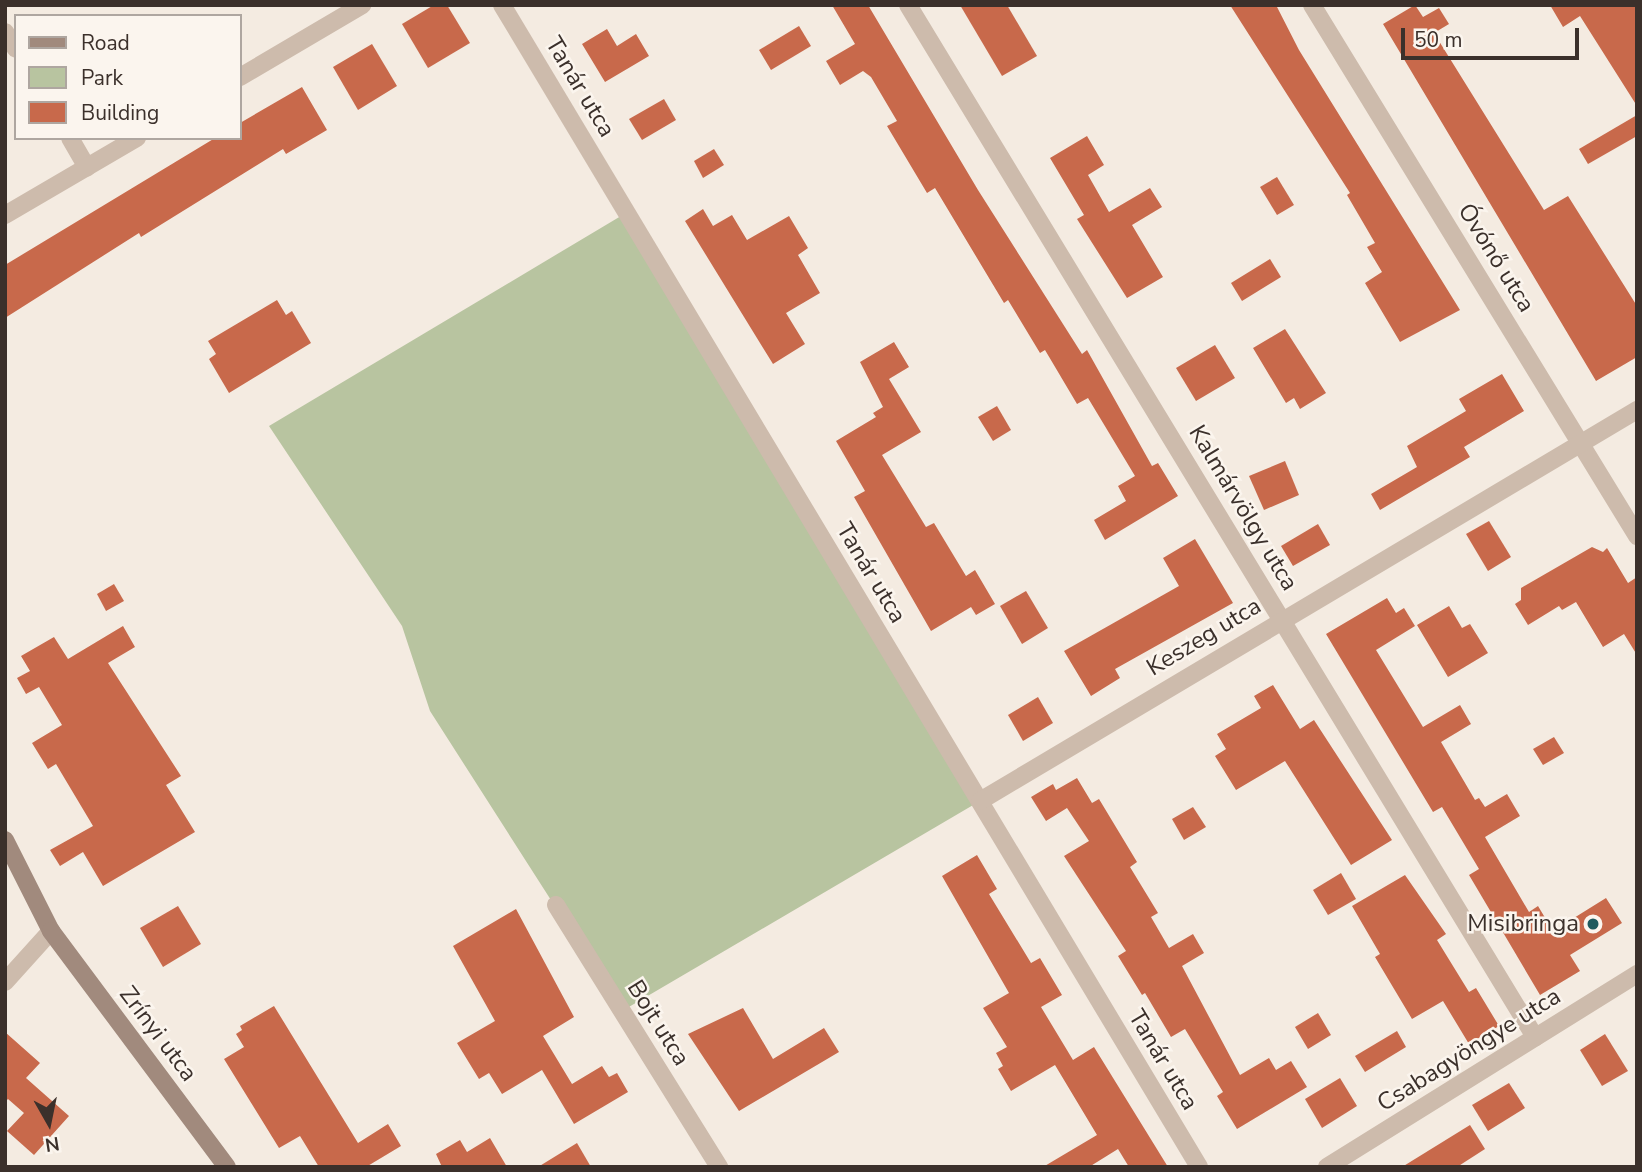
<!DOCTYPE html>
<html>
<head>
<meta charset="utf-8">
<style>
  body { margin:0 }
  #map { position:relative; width:1642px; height:1172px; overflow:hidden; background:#f4ebe1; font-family:"Nunito Sans",sans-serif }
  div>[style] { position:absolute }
  .green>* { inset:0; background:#b8c4a0 }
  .building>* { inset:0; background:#c8694b }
  .minor>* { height:18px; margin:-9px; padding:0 9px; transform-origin:9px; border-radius:9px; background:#cdbbac }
  .secondary>* { height:18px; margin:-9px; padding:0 9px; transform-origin:9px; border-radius:9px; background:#a18a7d }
  .dots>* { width:19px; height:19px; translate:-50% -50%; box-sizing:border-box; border:4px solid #fbf5ee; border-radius:50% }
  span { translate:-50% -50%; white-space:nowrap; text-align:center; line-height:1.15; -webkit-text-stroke:5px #fbf5ee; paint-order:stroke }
  .street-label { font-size:24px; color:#3b302b }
  .poi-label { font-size:24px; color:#3b302b }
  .right { translate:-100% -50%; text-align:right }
  .frame { position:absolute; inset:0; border:7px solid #3b302b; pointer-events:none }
  .legend { position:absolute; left:14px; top:14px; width:228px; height:126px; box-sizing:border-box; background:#fbf5ee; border:2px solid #aea6a0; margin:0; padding:9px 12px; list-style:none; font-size:21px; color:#3b302b }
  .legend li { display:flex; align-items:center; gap:14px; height:35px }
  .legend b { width:35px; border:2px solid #aea6a0 }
  .north { position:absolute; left:14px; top:1088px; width:70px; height:70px; -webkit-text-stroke:5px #fbf5ee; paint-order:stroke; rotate:171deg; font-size:19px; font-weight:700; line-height:28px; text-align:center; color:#3b302b }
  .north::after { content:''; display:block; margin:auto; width:24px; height:32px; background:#3b302b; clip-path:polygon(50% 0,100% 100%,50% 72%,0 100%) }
  .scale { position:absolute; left:1401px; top:28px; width:178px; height:32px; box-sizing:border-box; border:4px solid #3b302b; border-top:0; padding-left:9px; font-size:21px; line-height:24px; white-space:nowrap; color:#3b302b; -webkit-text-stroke:5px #fbf5ee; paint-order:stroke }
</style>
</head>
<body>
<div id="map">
  <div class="green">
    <div style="clip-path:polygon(626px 213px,980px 801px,622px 1011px,430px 711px,402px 626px,269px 426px)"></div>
  </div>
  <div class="building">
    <div style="clip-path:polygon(434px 5px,447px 5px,470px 43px,428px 68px,402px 24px)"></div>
    <div style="clip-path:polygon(832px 5px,868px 5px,978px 190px,1082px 354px,1087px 350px,1152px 466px,1158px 463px,1178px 496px,1105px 540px,1094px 520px,1126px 501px,1118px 486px,1135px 476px,1088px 398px,1077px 404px,1045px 350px,1040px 353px,1008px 300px,1004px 303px,935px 188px,927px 193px,887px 126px,897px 121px,871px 77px,863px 71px,840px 85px,826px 61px,855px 44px)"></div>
    <div style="clip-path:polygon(960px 5px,1007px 5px,1037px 56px,1002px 76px)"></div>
    <div style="clip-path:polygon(1230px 5px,1276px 5px,1299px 50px,1460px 310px,1400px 342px,1365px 283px,1382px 272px,1367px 247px,1375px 243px,1347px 195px,1350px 193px)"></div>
    <div style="clip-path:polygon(1415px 5px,1423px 17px,1439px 8px,1449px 24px,1434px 33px,1544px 210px,1568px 196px,1637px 306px,1637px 357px,1596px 381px,1383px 24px)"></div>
    <div style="clip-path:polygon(1550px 5px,1637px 5px,1637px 106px,1580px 16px,1563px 27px)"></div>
    <div style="clip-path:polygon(799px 26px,811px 46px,771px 70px,759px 50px)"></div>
    <div style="clip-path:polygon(607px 29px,617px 46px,636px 34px,649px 56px,605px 82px,582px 44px)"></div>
    <div style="clip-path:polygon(372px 44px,397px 86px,358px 110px,333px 67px)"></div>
    <div style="clip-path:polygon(302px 87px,327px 130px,286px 154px,283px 149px,141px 237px,139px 233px,5px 318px,5px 265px,215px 138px,240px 138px,240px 123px)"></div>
    <div style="clip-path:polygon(664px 99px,676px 120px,642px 140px,629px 119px)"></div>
    <div style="clip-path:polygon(1637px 115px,1637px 136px,1588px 164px,1579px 149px)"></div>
    <div style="clip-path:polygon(1087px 136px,1104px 165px,1088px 175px,1109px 212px,1150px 188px,1162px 207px,1132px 225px,1163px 277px,1127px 298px,1077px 219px,1084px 215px,1050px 158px)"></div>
    <div style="clip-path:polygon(714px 149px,724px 165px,703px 178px,694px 161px)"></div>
    <div style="clip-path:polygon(1277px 177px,1294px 205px,1277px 215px,1260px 187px)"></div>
    <div style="clip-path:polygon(703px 209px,713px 226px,732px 215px,747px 240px,789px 216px,808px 248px,798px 255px,820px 293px,786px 313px,805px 344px,773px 364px,685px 221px)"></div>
    <div style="clip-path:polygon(1270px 259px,1281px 277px,1242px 301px,1231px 283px)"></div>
    <div style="clip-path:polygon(277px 300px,286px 315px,292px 311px,311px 343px,229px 393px,209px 359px,216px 354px,208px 341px)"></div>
    <div style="clip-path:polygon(1285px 329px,1326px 393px,1300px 409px,1294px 398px,1286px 403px,1253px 348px)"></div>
    <div style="clip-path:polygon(894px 342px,909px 367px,889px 379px,921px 432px,882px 455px,926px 527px,934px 523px,966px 576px,975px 570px,995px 604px,976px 615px,971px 607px,931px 631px,854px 497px,865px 491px,836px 441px,876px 417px,873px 413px,883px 407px,860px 362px)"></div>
    <div style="clip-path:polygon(1215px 345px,1235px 378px,1196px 401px,1176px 368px)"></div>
    <div style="clip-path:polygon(1502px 374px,1524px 411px,1464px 447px,1470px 457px,1380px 510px,1371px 494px,1417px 467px,1407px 446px,1466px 411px,1459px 399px)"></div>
    <div style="clip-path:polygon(997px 406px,1011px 430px,993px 441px,978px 417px)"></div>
    <div style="clip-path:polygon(1285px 461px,1299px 495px,1264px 510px,1249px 476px)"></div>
    <div style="clip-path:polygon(1489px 521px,1511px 557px,1488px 571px,1466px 534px)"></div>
    <div style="clip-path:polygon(1318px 524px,1330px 545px,1293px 566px,1281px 546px)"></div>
    <div style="clip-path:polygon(1195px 539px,1233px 603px,1115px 669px,1120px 678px,1091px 696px,1064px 651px,1179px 586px,1163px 558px)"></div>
    <div style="clip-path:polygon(1592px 547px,1603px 552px,1607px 548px,1628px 583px,1637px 577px,1637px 655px,1624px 634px,1603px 647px,1576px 602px,1562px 610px,1559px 606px,1528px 625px,1515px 604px,1521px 600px,1521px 588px)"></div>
    <div style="clip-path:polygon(114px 584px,124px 601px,106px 611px,97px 594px)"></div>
    <div style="clip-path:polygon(1026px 591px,1048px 628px,1022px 644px,1000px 606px)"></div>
    <div style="clip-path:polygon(1387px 598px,1396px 613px,1404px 608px,1415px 626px,1376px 650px,1423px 727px,1460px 705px,1471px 724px,1441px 742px,1475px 800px,1479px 798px,1485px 807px,1507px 794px,1520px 816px,1485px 837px,1529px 912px,1538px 906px,1553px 931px,1606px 898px,1622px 923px,1570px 955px,1580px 971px,1540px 995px,1469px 875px,1479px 869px,1442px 807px,1433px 812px,1326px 634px)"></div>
    <div style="clip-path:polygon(1449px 606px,1462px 628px,1470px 624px,1488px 653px,1448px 677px,1417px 625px)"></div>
    <div style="clip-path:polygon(123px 626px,135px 647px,108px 663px,181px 776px,166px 785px,195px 832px,103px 886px,83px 852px,60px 866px,50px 850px,93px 826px,56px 764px,48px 769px,32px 743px,62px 725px,39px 687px,26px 694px,17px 678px,30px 671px,21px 656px,54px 637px,68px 659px)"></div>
    <div style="clip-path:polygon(1273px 685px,1300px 729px,1314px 720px,1392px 840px,1351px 865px,1285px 761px,1236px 790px,1215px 756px,1226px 749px,1217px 734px,1261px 708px,1254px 696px)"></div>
    <div style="clip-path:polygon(1038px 697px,1053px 723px,1023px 741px,1008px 715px)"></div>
    <div style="clip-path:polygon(1554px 737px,1564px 753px,1543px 765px,1533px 749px)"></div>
    <div style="clip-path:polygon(1077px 778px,1092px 803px,1099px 799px,1137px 862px,1130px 867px,1158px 913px,1151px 917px,1169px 948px,1193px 934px,1204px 953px,1182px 966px,1240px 1075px,1269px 1058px,1276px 1070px,1291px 1061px,1307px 1087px,1237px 1129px,1217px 1096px,1223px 1092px,1185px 1029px,1171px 1037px,1145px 993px,1142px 995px,1118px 956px,1126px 951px,1064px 856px,1089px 841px,1067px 808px,1046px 821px,1031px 797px,1053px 784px,1056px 790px)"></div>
    <div style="clip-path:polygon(1193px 807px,1206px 827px,1184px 840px,1172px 819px)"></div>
    <div style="clip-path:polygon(977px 855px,997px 889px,989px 894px,1031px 963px,1040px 958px,1062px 995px,1041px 1007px,1073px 1060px,1094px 1047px,1168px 1167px,1129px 1167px,1118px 1149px,1089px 1167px,1043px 1167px,1097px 1135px,1055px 1065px,1011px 1091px,998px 1069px,1003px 1066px,996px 1053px,1007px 1047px,983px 1008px,1009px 993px,942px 876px)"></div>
    <div style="clip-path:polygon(1341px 873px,1356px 899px,1328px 915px,1313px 890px)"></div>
    <div style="clip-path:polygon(1405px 875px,1446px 934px,1437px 940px,1469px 992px,1476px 988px,1499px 1026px,1469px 1044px,1443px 1001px,1412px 1019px,1375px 957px,1380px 954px,1352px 906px)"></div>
    <div style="clip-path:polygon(178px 906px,201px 944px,163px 967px,140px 928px)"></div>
    <div style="clip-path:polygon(516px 909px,574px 1017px,543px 1036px,572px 1084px,602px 1066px,609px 1077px,617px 1073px,628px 1092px,574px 1124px,542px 1070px,502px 1094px,489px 1073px,479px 1079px,457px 1043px,495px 1021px,453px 946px)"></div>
    <div style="clip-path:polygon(274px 1006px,358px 1143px,388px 1124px,401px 1146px,366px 1167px,319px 1167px,300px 1136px,279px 1148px,224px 1059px,244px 1047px,236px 1034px,242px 1030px,240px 1026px)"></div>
    <div style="clip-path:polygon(743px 1008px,773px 1059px,824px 1028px,839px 1052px,739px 1111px,688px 1034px)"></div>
    <div style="clip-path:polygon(1318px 1013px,1331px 1035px,1308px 1049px,1295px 1027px)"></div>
    <div style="clip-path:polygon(1397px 1031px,1406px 1047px,1365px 1072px,1355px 1056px)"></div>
    <div style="clip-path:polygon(5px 1032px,40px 1063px,26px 1078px,69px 1116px,34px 1155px,7px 1131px,24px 1113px,8px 1099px,5px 1102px)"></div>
    <div style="clip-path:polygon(1605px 1034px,1628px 1071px,1602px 1086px,1580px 1050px)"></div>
    <div style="clip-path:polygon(1340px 1078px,1357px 1106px,1322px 1128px,1305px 1099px)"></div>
    <div style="clip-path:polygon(1509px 1083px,1525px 1108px,1488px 1131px,1472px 1105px)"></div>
    <div style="clip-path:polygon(1470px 1125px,1485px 1149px,1457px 1167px,1402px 1167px)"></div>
    <div style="clip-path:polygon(490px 1138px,507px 1167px,442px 1167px,436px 1154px,460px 1140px,467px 1152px)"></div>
    <div style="clip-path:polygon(577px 1143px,591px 1167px,538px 1167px)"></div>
  </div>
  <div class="minor">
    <div style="left:502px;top:5px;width:1355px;rotate:59.04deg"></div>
    <div style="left:908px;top:5px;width:1208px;rotate:58.72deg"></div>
    <div style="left:1312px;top:5px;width:623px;rotate:58.53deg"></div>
    <div style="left:5px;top:32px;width:20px;rotate:57deg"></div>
    <div style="left:240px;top:77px;width:142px;rotate:-30.5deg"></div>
    <div style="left:70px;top:138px;width:34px;rotate:60deg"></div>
    <div style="left:5px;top:215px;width:153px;rotate:-30.3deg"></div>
    <div style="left:980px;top:801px;width:765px;rotate:-30.76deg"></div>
    <div style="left:556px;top:905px;width:309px;rotate:58.1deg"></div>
    <div style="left:5px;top:982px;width:69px;rotate:-48deg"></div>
    <div style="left:1327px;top:1167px;width:365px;rotate:-31.9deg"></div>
  </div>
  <div class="secondary">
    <div style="left:5px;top:840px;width:102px;rotate:63.2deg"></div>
    <div style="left:51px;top:931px;width:294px;rotate:53.3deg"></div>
  </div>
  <div class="dots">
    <div style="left:1593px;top:924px;background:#1f5a5e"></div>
  </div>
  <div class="street-label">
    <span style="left:580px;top:87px;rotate:59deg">Tanár utca</span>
    <span style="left:1496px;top:258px;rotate:58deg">Óvónő utca</span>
    <span style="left:1243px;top:508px;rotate:59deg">Kalmárvölgy utca</span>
    <span style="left:871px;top:573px;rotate:59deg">Tanár utca</span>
    <span style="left:1204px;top:637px;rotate:-31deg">Keszeg utca</span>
    <span style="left:658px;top:1023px;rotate:58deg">Bojt utca</span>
    <span style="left:158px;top:1034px;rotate:53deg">Zrínyi utca</span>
    <span style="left:1469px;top:1050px;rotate:-32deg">Csabagyöngye utca</span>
    <span style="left:1163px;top:1060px;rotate:59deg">Tanár utca</span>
  </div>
  <div class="poi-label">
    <span class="right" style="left:1579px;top:924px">Misibringa</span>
  </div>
  <div class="frame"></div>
  <ul class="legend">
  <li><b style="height:9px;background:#a18a7d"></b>Road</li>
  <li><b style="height:19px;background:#b8c4a0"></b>Park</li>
  <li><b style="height:19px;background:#c8694b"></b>Building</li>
  </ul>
  <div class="north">N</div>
  <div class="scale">50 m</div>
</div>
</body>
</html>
